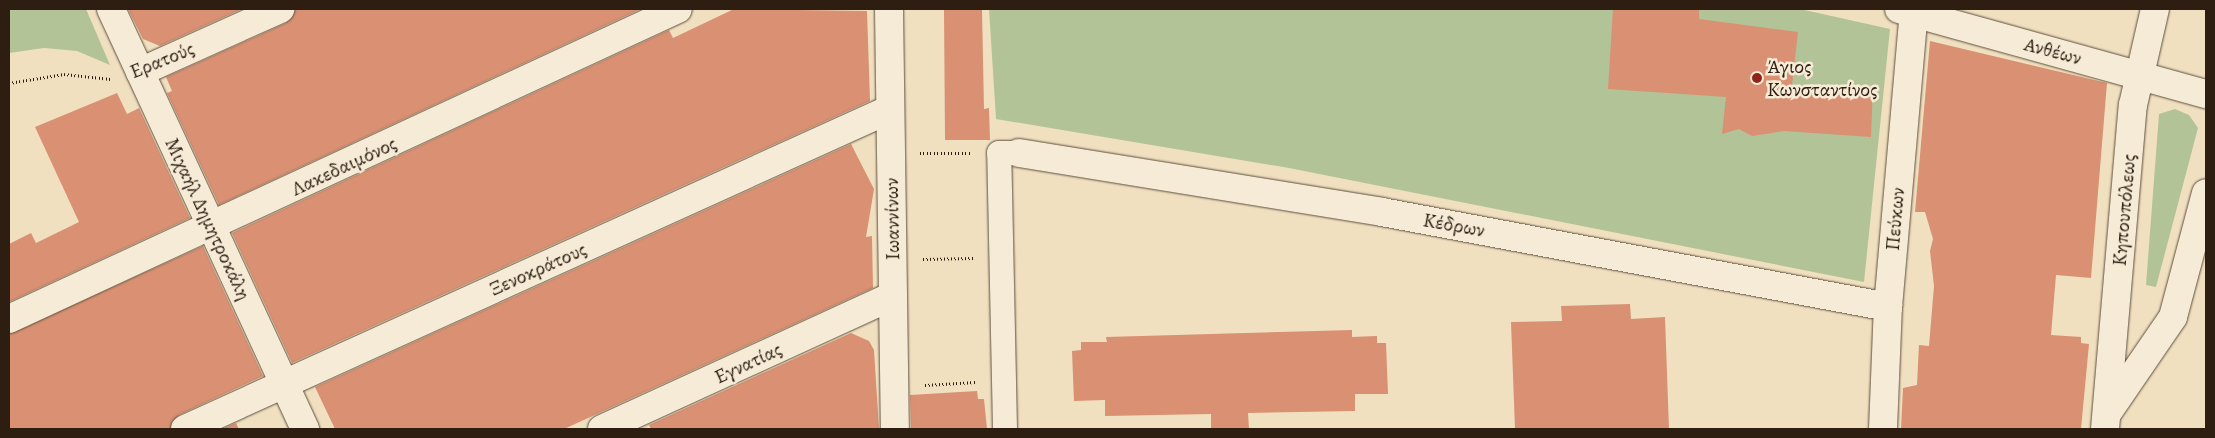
<!DOCTYPE html>
<html>
<head>
<meta charset="utf-8">
<style>
  body { margin:0 }
  #map { position:relative; width:2215px; height:438px; overflow:hidden; background:#f0e0c0; font-family:Alegreya,serif }
  div>[style] { position:absolute }
  .green>* { inset:0; background:#b3c398 }
  .building>* { inset:0; background:#d99073 }
  .path>* { height:3px; margin-top:-1.5px; transform-origin:0; background:repeating-linear-gradient(90deg,#2d1e11 0 1px,transparent 0 3.5px) }
  .roads { filter:drop-shadow(0 0 1px #5e4e3d) drop-shadow(0 0 1px #5e4e3d) }
  .pedestrian>* { height:24px; margin:-12px; padding:0 12px; transform-origin:12px; border-radius:12px; background:#f5ebd6 }
  .minor>* { height:28px; margin:-14px; padding:0 14px; transform-origin:14px; border-radius:14px; background:#f5ebd6 }
  .tertiary>* { height:28px; margin:-14px; padding:0 14px; transform-origin:14px; border-radius:14px; background:#f5ebd6 }
  .dots>* { width:14px; height:14px; translate:-50% -50%; box-sizing:border-box; border:2px solid #f5ebd6; border-radius:50% }
  span { translate:-50% -50%; white-space:nowrap; text-align:center; line-height:1.15; -webkit-text-stroke:5px #f5ebd6; paint-order:stroke }
  .street-label { font-size:20px; color:#2d1e11 }
  .poi-label { font-size:20px; color:#2d1e11 }
  .left { translate:0 -50%; text-align:left }
  .frame { position:absolute; inset:0; border:10px solid #2d1e11; pointer-events:none }
</style>
</head>
<body>
<div id="map">
  <div class="green">
    <div style="clip-path:polygon(9px 9px,86px 9px,110px 65px,77px 51px,44px 48px,9px 53px)"></div>
    <div style="clip-path:polygon(989px 9px,1800px 9px,1890px 29px,1864px 282px,1289px 168px,996px 119px)"></div>
    <div style="clip-path:polygon(2175px 109px,2189px 115px,2198px 128px,2156px 287px,2146px 285px,2159px 114px)"></div>
  </div>
  <div class="building">
    <div style="clip-path:polygon(128px 9px,242px 9px,160px 46px,143px 39px)"></div>
    <div style="clip-path:polygon(295px 9px,641px 9px,219px 205px,167px 93px,172px 91px,166px 77px,286px 23px)"></div>
    <div style="clip-path:polygon(734px 9px,867px 11px,870px 101px,292px 363px,232px 233px,669px 30px,673px 38px)"></div>
    <div style="clip-path:polygon(1613px 9px,1699px 9px,1699px 19px,1798px 32px,1792px 85px,1873px 86px,1871px 137px,1784px 131px,1752px 136px,1739px 129px,1722px 134px,1726px 97px,1608px 89px)"></div>
    <div style="clip-path:polygon(944px 10px,982px 10px,984px 109px,989px 108px,990px 140px,945px 140px)"></div>
    <div style="clip-path:polygon(1930px 41px,2107px 83px,2091px 278px,2056px 275px,2051px 335px,2081px 337px,2081px 343px,2089px 344px,2081px 429px,1901px 429px,1903px 388px,1917px 385px,1919px 345px,1929px 346px,1934px 286px,1930px 251px,1933px 239px,1925px 212px,1915px 212px)"></div>
    <div style="clip-path:polygon(117px 93px,127px 114px,139px 108px,190px 218px,9px 302px,9px 244px,31px 233px,36px 243px,79px 222px,35px 127px)"></div>
    <div style="clip-path:polygon(851px 144px,874px 189px,866px 237px,872px 236px,873px 288px,564px 429px,335px 429px,315px 387px)"></div>
    <div style="clip-path:polygon(203px 246px,263px 376px,179px 415px,170px 429px,9px 429px,9px 334px)"></div>
    <div style="clip-path:polygon(1630px 304px,1631px 319px,1665px 317px,1669px 429px,1515px 429px,1511px 322px,1562px 321px,1561px 306px)"></div>
    <div style="clip-path:polygon(1352px 330px,1352px 337px,1377px 336px,1377px 343px,1386px 343px,1388px 394px,1355px 394px,1355px 411px,1248px 413px,1249px 429px,1211px 429px,1211px 414px,1105px 416px,1105px 400px,1074px 401px,1072px 351px,1081px 350px,1081px 342px,1107px 342px,1106px 337px)"></div>
    <div style="clip-path:polygon(851px 333px,869px 341px,874px 350px,879px 429px,651px 429px,649px 425px)"></div>
    <div style="clip-path:polygon(977px 391px,978px 399px,984px 399px,987px 429px,911px 429px,910px 395px)"></div>
    <div style="clip-path:polygon(236px 423px,239px 429px,222px 429px)"></div>
  </div>
  <div class="path">
    <div style="left:9px;top:83px;width:56px;rotate:-9.3deg"></div>
    <div style="left:64px;top:74px;width:47px;rotate:6.1deg"></div>
    <div style="left:920px;top:153px;width:51px"></div>
    <div style="left:923px;top:259px;width:51px;rotate:-1.1deg"></div>
    <div style="left:925px;top:385px;width:51px;rotate:-3.4deg"></div>
  </div>
  <div class="roads">
    <div class="pedestrian">
      <div style="left:1005px;top:429px;width:276px;rotate:-91.2deg"></div>
      <div style="left:999px;top:153px;width:20px"></div>
    </div>
    <div class="minor">
      <div style="left:140px;top:72px;width:154px;rotate:-24.2deg"></div>
      <div style="left:1019px;top:153px;width:368px;rotate:9.2deg"></div>
      <div style="left:1382px;top:212px;width:515px;rotate:10.63deg"></div>
      <div style="left:9px;top:319px;width:737px;rotate:-24.86deg"></div>
      <div style="left:185px;top:429px;width:774px;rotate:-24.41deg"></div>
      <div style="left:602px;top:429px;width:320px;rotate:-24.6deg"></div>
      <div style="left:1883px;top:429px;width:122px;rotate:-87.7deg"></div>
      <div style="left:1888px;top:307px;width:299px;rotate:-85deg"></div>
    </div>
    <div class="tertiary">
      <div style="left:111px;top:9px;width:463px;rotate:65.2deg"></div>
      <div style="left:889px;top:9px;width:420px;rotate:89.2deg"></div>
      <div style="left:1899px;top:9px;width:319px;rotate:15.5deg"></div>
      <div style="left:2108px;top:412px;width:115px;rotate:-55.6deg"></div>
      <div style="left:2173px;top:317px;width:128px;rotate:-75.1deg"></div>
      <div style="left:2105px;top:429px;width:325px;rotate:-85.1deg"></div>
      <div style="left:2133px;top:105px;width:98px;rotate:-77.1deg"></div>
    </div>
  </div>
  <div class="dots">
    <div style="left:1757px;top:78px;background:#8f2418"></div>
  </div>
  <div class="street-label">
    <span style="left:2053px;top:51px;rotate:15deg">Ανθέων</span>
    <span style="left:162px;top:60px;rotate:-22deg">Ερατούς</span>
    <span style="left:344px;top:166px;rotate:-25deg">Λακεδαιμόνος</span>
    <span style="left:2124px;top:210px;rotate:-85deg">Κηπουπόλεως</span>
    <span style="left:208px;top:219px;rotate:65deg">Μιχαήλ Δημητροκάλη</span>
    <span style="left:892px;top:219px;rotate:-91deg">Ιωαννίνων</span>
    <span style="left:1895px;top:219px;rotate:-85deg">Πεύκων</span>
    <span style="left:1454px;top:225px;rotate:10deg">Κέδρων</span>
    <span style="left:538px;top:269px;rotate:-24deg">Ξενοκράτους</span>
    <span style="left:748px;top:363px;rotate:-25deg">Εγνατίας</span>
  </div>
  <div class="poi-label">
    <span class="left" style="left:1767px;top:78px">Άγιος<br>Κωνσταντίνος</span>
  </div>
  <div class="frame"></div>
</div>
</body>
</html>
